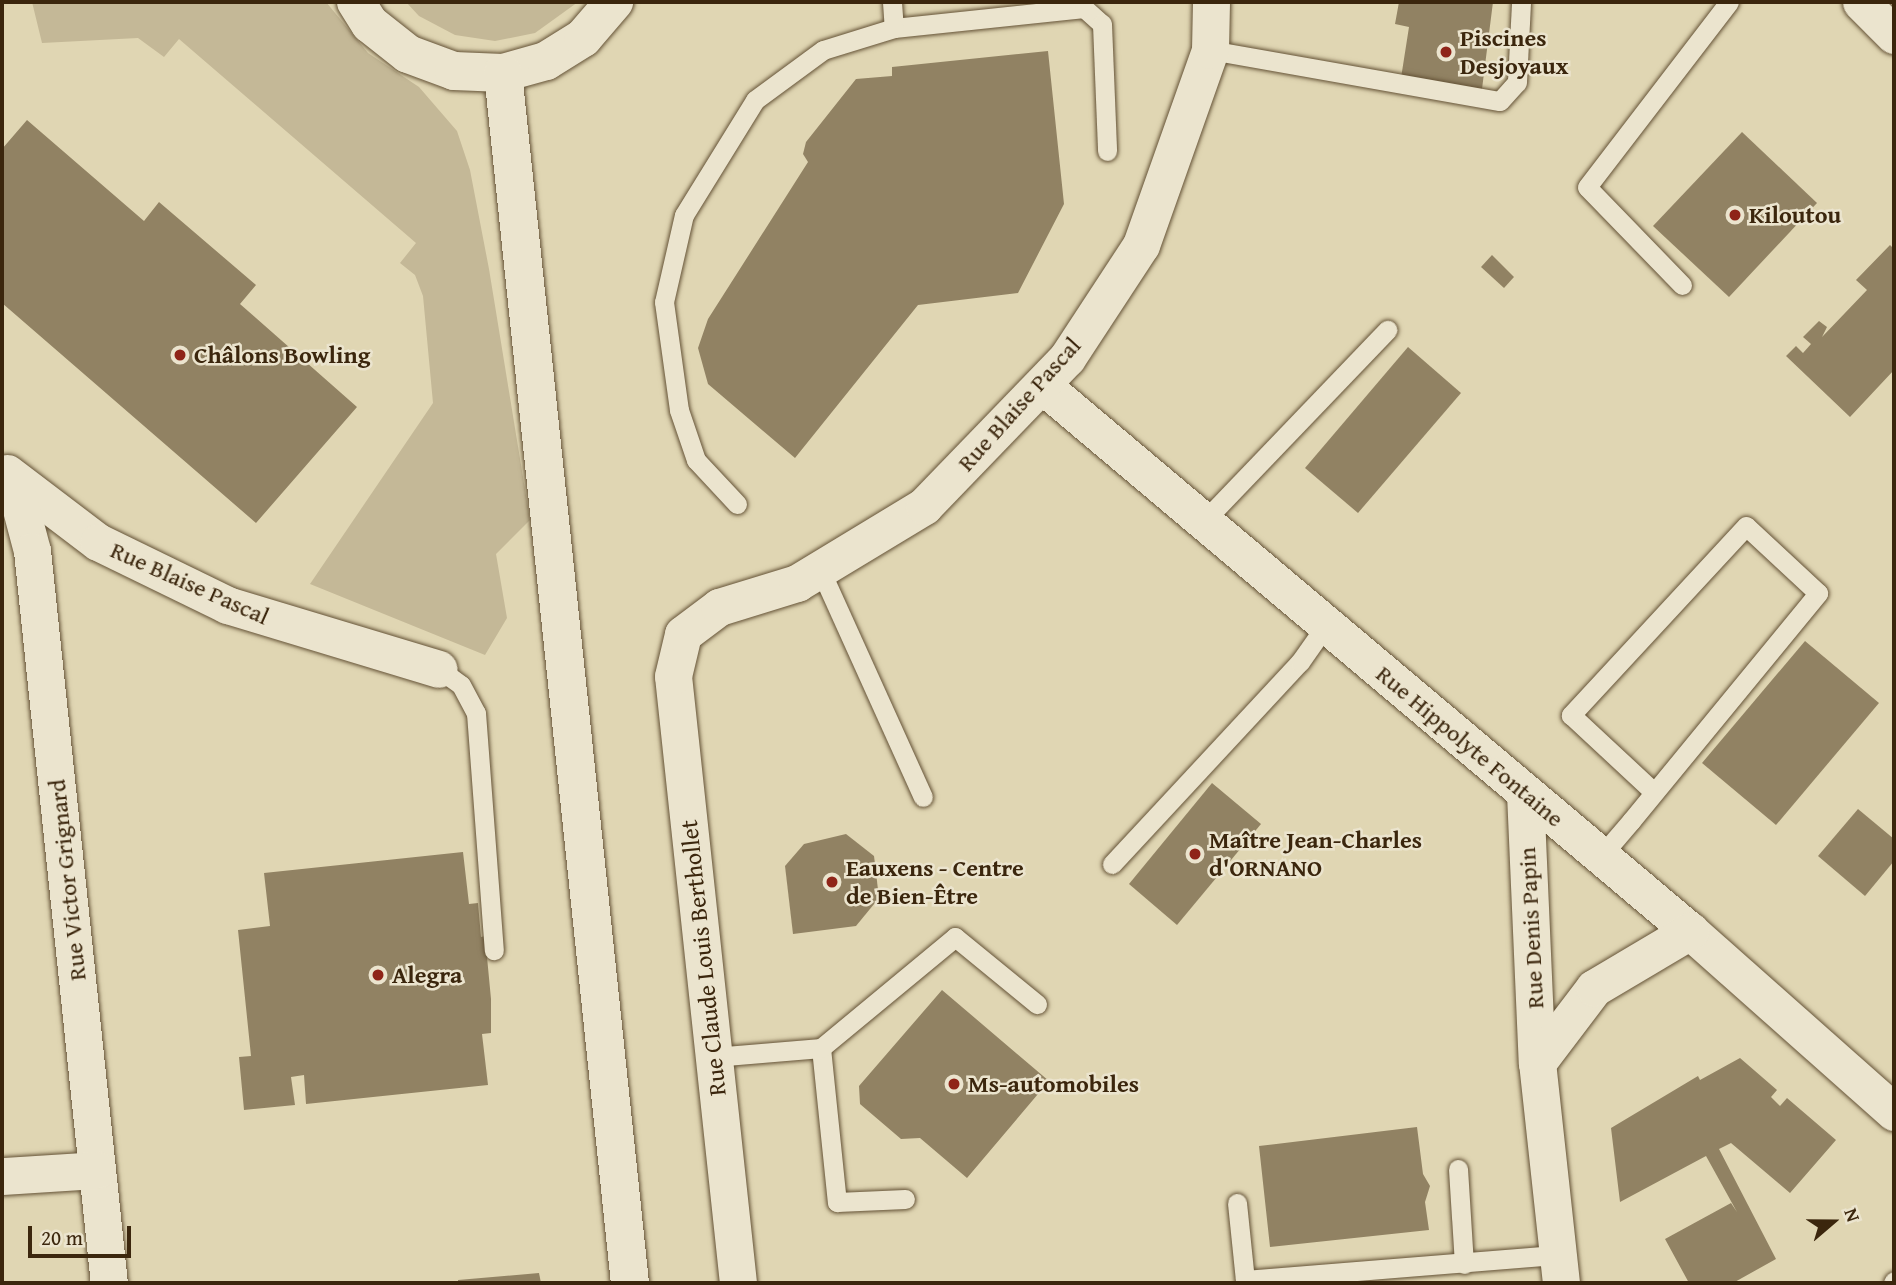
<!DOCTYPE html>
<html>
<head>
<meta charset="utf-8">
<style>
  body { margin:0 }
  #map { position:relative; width:1896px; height:1285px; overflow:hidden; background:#e0d6b3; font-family:"Gentium Book Plus",serif }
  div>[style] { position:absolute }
  .green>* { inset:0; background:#c4b897 }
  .building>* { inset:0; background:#918263 }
  .roads { filter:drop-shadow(0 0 2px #645236) drop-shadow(0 0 2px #645236) }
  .service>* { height:19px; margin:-9.5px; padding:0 9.5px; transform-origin:9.5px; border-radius:9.5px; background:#ebe4ce }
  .minor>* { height:37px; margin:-18.5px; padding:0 18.5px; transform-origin:18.5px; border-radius:18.5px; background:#ebe4ce }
  .secondary>* { height:38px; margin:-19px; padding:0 19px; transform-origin:19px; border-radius:19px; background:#ebe4ce }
  .dots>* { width:19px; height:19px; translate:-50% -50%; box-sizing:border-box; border:4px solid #ebe4ce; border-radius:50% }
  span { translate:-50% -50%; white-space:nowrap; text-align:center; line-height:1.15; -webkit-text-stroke:5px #ebe4ce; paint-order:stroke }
  .poi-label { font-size:24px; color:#3b260d; font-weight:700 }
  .left { translate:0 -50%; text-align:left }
  .street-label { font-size:24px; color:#3b260d }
  .frame { position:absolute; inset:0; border:4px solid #3b260d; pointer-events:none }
  .north { position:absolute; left:1798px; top:1187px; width:70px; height:70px; -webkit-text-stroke:5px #ebe4ce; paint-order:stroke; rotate:70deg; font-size:19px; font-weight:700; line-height:28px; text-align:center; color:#3b260d }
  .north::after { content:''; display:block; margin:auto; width:24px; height:32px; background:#3b260d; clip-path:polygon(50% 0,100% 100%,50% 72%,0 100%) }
  .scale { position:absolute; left:28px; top:1226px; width:103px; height:32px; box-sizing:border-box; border:4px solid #3b260d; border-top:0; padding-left:9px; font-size:21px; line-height:24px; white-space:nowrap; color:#3b260d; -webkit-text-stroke:5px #ebe4ce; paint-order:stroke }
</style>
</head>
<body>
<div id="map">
  <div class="green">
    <div style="clip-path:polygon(32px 2px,326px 2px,368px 53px,419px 87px,457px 131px,470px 170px,489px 269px,530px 520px,496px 554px,507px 618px,485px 655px,310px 584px,433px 403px,423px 296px,415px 275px,400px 263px,416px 243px,179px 39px,164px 57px,138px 38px,42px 43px)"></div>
    <div style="clip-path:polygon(406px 2px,578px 2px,535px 33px,495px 41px,455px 35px,419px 16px)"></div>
  </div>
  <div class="building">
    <div style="clip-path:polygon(1399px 2px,1493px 2px,1482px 89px,1401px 78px,1409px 27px,1395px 24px)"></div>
    <div style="clip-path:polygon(1048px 51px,1064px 204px,1018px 293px,918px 305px,795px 458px,708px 384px,698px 348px,708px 319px,808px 162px,803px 154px,806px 142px,856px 79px,892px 76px,892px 67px)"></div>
    <div style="clip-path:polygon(27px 120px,144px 221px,159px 202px,256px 285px,240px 304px,357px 407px,256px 523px,2px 303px,2px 149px)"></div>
    <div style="clip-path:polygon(1742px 132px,1817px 203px,1729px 297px,1653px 226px)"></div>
    <div style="clip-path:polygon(1890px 245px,1894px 249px,1894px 370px,1850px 417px,1786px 356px,1796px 346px,1803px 353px,1811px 344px,1803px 337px,1819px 321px,1827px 327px,1822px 337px,1867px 290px,1856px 280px)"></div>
    <div style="clip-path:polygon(1492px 255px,1514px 277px,1504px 288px,1481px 267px)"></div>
    <div style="clip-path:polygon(1408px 347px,1461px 393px,1358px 513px,1305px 468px)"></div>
    <div style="clip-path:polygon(1805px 641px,1879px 703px,1776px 825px,1702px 763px)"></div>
    <div style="clip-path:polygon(1212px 783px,1261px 824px,1177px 925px,1129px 884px)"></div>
    <div style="clip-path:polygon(1858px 809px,1894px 839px,1894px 861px,1865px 896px,1818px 856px)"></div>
    <div style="clip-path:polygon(846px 834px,874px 856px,879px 898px,856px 926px,793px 934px,785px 866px,804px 844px)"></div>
    <div style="clip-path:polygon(463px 852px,469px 904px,478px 903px,481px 937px,485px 936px,491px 999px,491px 1033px,482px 1034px,488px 1085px,306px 1104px,304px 1075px,291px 1077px,295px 1105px,244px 1110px,239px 1057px,251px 1056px,238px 930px,270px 926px,264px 873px)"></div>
    <div style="clip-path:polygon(942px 990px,1049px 1081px,967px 1178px,920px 1138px,901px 1139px,860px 1104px,859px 1086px)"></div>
    <div style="clip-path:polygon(1740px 1058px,1777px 1090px,1771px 1097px,1780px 1106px,1787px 1098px,1836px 1140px,1790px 1193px,1731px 1143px,1719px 1149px,1776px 1259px,1733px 1283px,1689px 1283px,1665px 1239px,1731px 1203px,1737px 1212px,1706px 1156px,1620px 1202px,1611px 1128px,1698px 1076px,1700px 1080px)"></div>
    <div style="clip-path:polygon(1417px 1127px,1423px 1174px,1430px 1186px,1425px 1202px,1429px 1230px,1270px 1247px,1259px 1146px)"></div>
    <div style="clip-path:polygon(539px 1273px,541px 1283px,458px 1283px,458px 1280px)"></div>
  </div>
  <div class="roads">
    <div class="service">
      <div style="left:892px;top:2px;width:26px;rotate:86deg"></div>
      <div style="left:894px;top:28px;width:191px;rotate:-6deg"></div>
      <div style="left:1084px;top:8px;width:24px;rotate:42deg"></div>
      <div style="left:1102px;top:24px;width:127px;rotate:87.7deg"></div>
      <div style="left:1210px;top:50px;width:294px;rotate:10deg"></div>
      <div style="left:1500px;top:101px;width:25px;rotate:-48deg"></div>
      <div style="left:1517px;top:82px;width:80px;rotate:-87.1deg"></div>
      <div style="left:1682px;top:285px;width:136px;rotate:-134.1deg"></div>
      <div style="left:1587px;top:187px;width:233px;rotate:-52.5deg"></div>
      <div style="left:737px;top:504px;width:60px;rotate:-133deg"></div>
      <div style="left:696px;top:460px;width:53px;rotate:-108.8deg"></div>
      <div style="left:679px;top:410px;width:109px;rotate:-97.9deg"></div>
      <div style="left:664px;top:302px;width:89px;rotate:-77.1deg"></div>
      <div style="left:684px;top:215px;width:135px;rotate:-58.3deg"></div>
      <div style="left:755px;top:100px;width:84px;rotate:-36.3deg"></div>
      <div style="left:823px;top:50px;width:74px;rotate:-17.2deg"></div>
      <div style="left:1204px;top:521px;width:265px;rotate:-46.2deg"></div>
      <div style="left:820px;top:569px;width:250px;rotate:65.7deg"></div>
      <div style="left:439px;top:669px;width:27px;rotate:36deg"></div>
      <div style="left:461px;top:685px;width:32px;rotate:62deg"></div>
      <div style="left:476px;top:713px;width:238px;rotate:85.7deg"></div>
      <div style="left:1601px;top:856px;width:46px;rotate:-49.4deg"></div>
      <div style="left:1631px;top:821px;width:295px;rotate:-50.6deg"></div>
      <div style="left:1818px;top:593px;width:98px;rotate:-137.1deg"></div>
      <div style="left:1746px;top:526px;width:258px;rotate:132.8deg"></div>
      <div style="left:1571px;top:715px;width:113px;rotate:42.9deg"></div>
      <div style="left:1112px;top:864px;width:276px;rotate:-47.1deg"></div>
      <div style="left:1300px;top:662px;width:45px;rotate:-54.9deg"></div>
      <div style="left:821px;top:1048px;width:155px;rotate:84.1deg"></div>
      <div style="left:837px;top:1202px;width:68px;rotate:-2.5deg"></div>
      <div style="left:714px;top:1057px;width:107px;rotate:-4.8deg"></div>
      <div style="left:821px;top:1048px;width:174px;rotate:-39.6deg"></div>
      <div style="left:955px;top:937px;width:106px;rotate:39.3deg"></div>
      <div style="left:1458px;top:1169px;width:95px;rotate:86.4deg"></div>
      <div style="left:1237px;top:1203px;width:77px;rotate:84.1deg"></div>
      <div style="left:1245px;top:1280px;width:314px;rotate:-4.6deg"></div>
      <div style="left:1893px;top:1283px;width:2px;rotate:-63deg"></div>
    </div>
    <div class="minor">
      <div style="left:1861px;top:2px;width:47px;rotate:45deg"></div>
      <div style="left:1042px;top:385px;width:847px;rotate:40.12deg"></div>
      <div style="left:1690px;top:931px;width:273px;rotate:41.6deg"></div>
      <div style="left:7px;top:473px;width:114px;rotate:37.2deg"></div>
      <div style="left:98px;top:542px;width:144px;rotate:26deg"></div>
      <div style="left:227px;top:605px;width:221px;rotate:16.8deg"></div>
      <div style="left:13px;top:479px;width:74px;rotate:75.2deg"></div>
      <div style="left:32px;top:551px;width:736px;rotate:84deg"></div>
      <div style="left:1525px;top:793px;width:270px;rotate:87.5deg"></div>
      <div style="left:2px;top:1176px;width:95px;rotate:-3.6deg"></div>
      <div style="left:738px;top:1283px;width:610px;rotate:-96.11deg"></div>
      <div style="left:673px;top:676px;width:43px;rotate:-76.6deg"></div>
      <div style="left:683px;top:634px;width:45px;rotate:-36.9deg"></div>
      <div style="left:719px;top:607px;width:82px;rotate:-17.1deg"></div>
      <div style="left:797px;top:583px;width:149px;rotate:-31.2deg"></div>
      <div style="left:924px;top:506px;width:206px;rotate:-46deg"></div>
      <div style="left:1067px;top:358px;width:135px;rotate:-56.8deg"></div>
      <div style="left:1141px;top:245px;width:207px;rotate:-70.5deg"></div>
      <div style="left:1210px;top:50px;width:48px;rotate:-88.8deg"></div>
      <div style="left:1561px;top:1283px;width:221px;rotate:-96.2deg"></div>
      <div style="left:1537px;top:1063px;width:94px;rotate:-52.8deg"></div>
      <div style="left:1594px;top:988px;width:112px;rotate:-30.7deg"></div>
    </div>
    <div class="secondary">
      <div style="left:356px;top:2px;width:26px;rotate:58deg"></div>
      <div style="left:370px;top:24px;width:48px;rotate:38.3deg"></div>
      <div style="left:408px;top:54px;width:49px;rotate:20.3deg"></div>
      <div style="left:454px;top:71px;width:49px;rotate:2.3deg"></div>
      <div style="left:503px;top:73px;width:45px;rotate:-15.6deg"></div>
      <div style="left:546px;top:61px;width:44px;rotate:-31.9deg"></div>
      <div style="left:583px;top:38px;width:48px;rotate:-49.3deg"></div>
      <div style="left:503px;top:73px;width:1217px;rotate:84.01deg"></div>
    </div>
  </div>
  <div class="dots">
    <div style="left:1446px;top:52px;background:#8f2418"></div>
    <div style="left:1735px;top:215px;background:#8f2418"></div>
    <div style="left:180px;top:355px;background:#8f2418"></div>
    <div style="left:1195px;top:854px;background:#8f2418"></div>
    <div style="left:832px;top:882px;background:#8f2418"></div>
    <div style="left:378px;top:975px;background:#8f2418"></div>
    <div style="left:954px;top:1084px;background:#8f2418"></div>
  </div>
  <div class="poi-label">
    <span class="left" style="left:1460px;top:52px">Piscines<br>Desjoyaux</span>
    <span class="left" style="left:1749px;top:215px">Kiloutou</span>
    <span class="left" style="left:194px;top:355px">Châlons Bowling</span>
    <span class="left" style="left:1209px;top:854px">Maître Jean-Charles<br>d'ORNANO</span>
    <span class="left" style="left:846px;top:882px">Eauxens - Centre<br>de Bien-Être</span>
    <span class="left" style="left:392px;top:975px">Alegra</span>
    <span class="left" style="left:968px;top:1084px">Ms-automobiles</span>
  </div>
  <div class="street-label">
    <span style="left:1019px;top:404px;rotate:-48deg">Rue Blaise Pascal</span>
    <span style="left:190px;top:583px;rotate:24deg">Rue Blaise Pascal</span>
    <span style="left:1470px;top:746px;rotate:40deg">Rue Hippolyte Fontaine</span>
    <span style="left:67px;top:880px;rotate:-96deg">Rue Victor Grignard</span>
    <span style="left:1531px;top:928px;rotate:-93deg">Rue Denis Papin</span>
    <span style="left:703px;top:958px;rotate:-96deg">Rue Claude Louis Berthollet</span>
  </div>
  <div class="frame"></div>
  <div class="north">N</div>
  <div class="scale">20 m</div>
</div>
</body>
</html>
